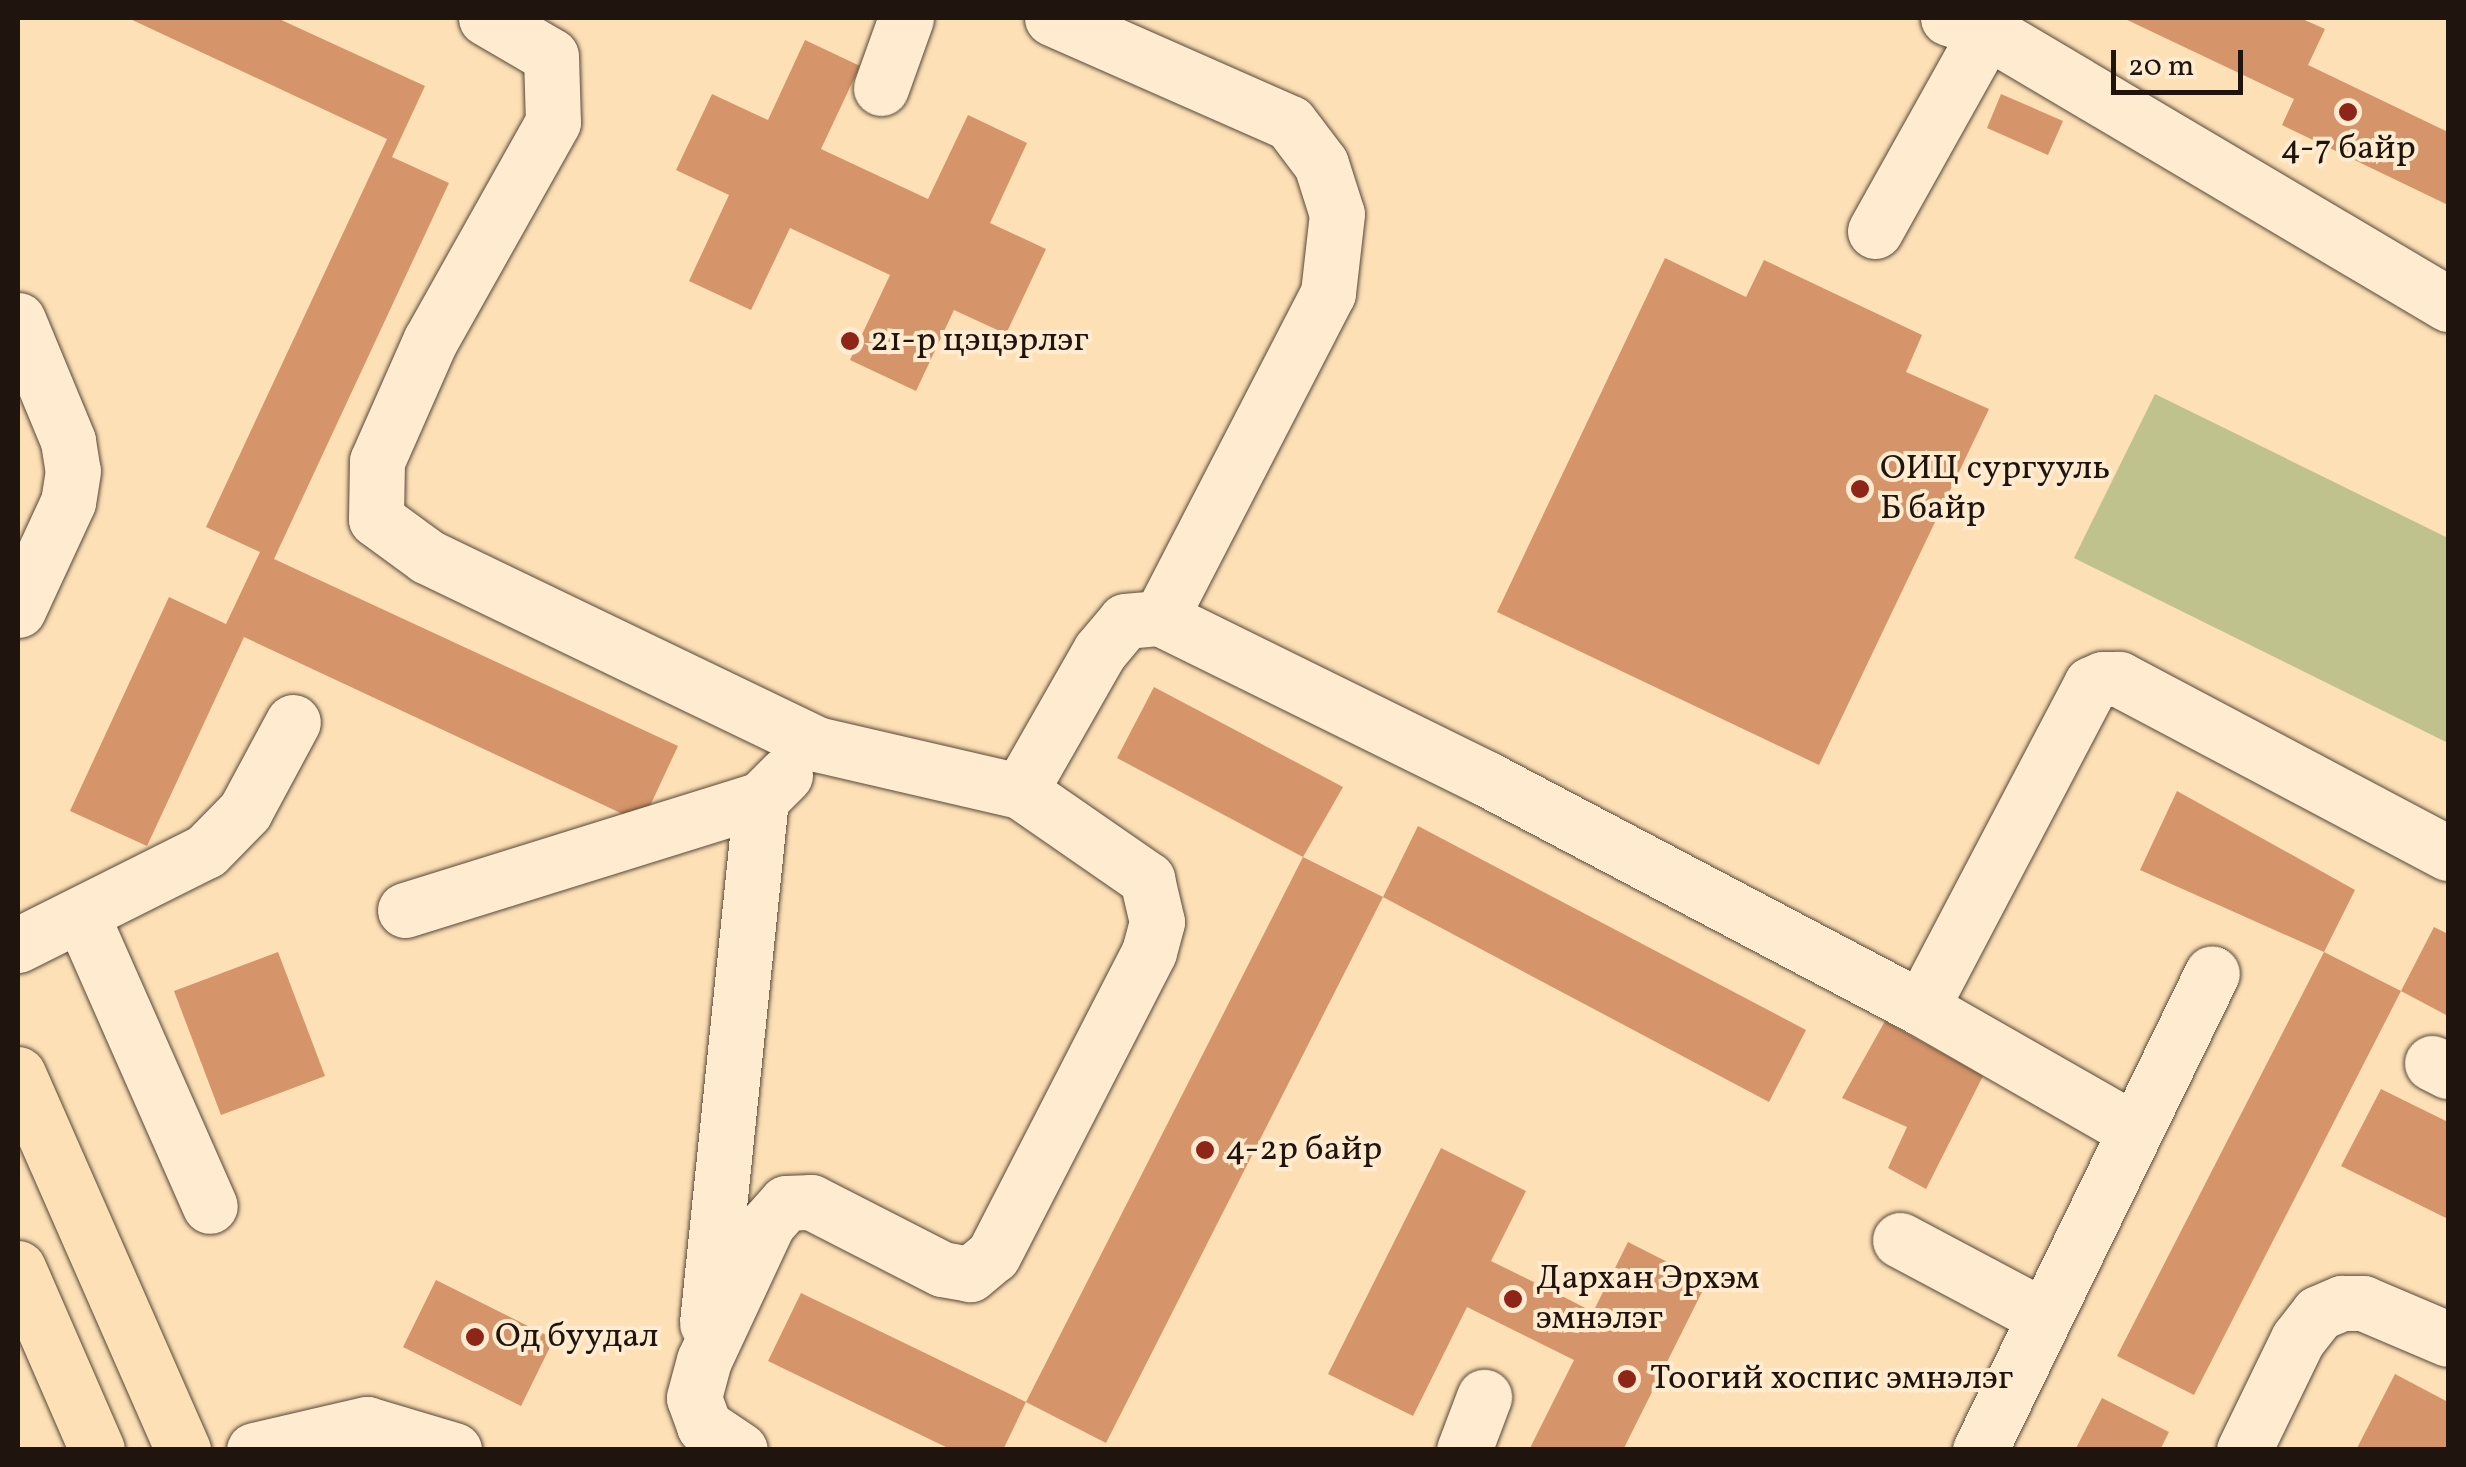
<!DOCTYPE html>
<html>
<head>
<meta charset="utf-8">
<style>
  body { margin:0 }
  #map { position:relative; width:2466px; height:1467px; overflow:hidden; background:#fde0b6; font-family:Vollkorn,serif }
  div>[style] { position:absolute }
  .green>* { inset:0; background:#c0c28d }
  .building>* { inset:0; background:#d59469 }
  .roads { filter:drop-shadow(0 0 2px #574838) drop-shadow(0 0 2px #574838) }
  .minor>* { height:55px; margin:-27.5px; padding:0 27.5px; transform-origin:27.5px; border-radius:27.5px; background:#feebd0 }
  .major>* { height:55px; margin:-27.5px; padding:0 27.5px; transform-origin:27.5px; border-radius:27.5px; background:#fde0b6 }
  .dots>* { width:28px; height:28px; translate:-50% -50%; box-sizing:border-box; border:5px solid #feebd0; border-radius:50% }
  span { translate:-50% -50%; white-space:nowrap; text-align:center; line-height:1.15; -webkit-text-stroke:8px #feebd0; paint-order:stroke }
  .poi-label { font-size:35px; color:#20150e }
  .left { translate:0 -50%; text-align:left }
  .frame { position:absolute; inset:0; border:20px solid #20150e; pointer-events:none }
  .scale { position:absolute; left:2111px; top:50px; width:132px; height:45px; box-sizing:border-box; border:5px solid #20150e; border-top:0; padding-left:12px; font-size:30px; line-height:35px; white-space:nowrap; color:#20150e; -webkit-text-stroke:8px #feebd0; paint-order:stroke }
</style>
</head>
<body>
<div id="map">
  <div class="green">
    <div style="clip-path:polygon(2155px 394px,2448px 538px,2448px 743px,2074px 558px)"></div>
  </div>
  <div class="building">
    <div style="clip-path:polygon(128px 18px,277px 18px,425px 86px,392px 157px,449px 183px,274px 559px,678px 746px,642px 823px,244px 637px,147px 846px,70px 811px,169px 597px,226px 624px,260px 552px,206px 527px,387px 139px)"></div>
    <div style="clip-path:polygon(2123px 18px,2300px 18px,2325px 29px,2308px 65px,2448px 132px,2448px 205px,2282px 125px,2294px 99px)"></div>
    <div style="clip-path:polygon(805px 40px,860px 66px,821px 149px,928px 199px,968px 115px,1027px 143px,990px 223px,1046px 249px,1006px 334px,954px 310px,916px 391px,850px 360px,890px 275px,790px 228px,751px 310px,689px 281px,729px 195px,676px 170px,712px 94px,768px 120px)"></div>
    <div style="clip-path:polygon(2001px 94px,2063px 121px,2048px 155px,1987px 128px)"></div>
    <div style="clip-path:polygon(1665px 258px,1746px 297px,1764px 260px,1922px 335px,1906px 372px,1989px 409px,1819px 765px,1497px 612px)"></div>
    <div style="clip-path:polygon(1154px 687px,1343px 787px,1303px 857px,1117px 758px)"></div>
    <div style="clip-path:polygon(2177px 791px,2355px 890px,2324px 952px,2140px 870px)"></div>
    <div style="clip-path:polygon(1418px 826px,1806px 1030px,1769px 1102px,1383px 897px)"></div>
    <div style="clip-path:polygon(1303px 857px,1383px 897px,1106px 1443px,1026px 1402px)"></div>
    <div style="clip-path:polygon(2434px 927px,2448px 934px,2448px 1016px,2401px 991px)"></div>
    <div style="clip-path:polygon(278px 952px,325px 1076px,221px 1115px,174px 991px)"></div>
    <div style="clip-path:polygon(2324px 952px,2401px 991px,2194px 1395px,2117px 1356px)"></div>
    <div style="clip-path:polygon(1885px 1021px,1983px 1076px,1926px 1189px,1888px 1168px,1907px 1127px,1842px 1098px)"></div>
    <div style="clip-path:polygon(2381px 1089px,2448px 1122px,2448px 1219px,2341px 1166px)"></div>
    <div style="clip-path:polygon(1441px 1148px,1526px 1191px,1491px 1261px,1560px 1295px,1593px 1312px,1628px 1242px,1707px 1282px,1623px 1450px,1529px 1450px,1574px 1360px,1467px 1307px,1413px 1416px,1328px 1374px)"></div>
    <div style="clip-path:polygon(436px 1280px,554px 1339px,521px 1406px,403px 1347px)"></div>
    <div style="clip-path:polygon(801px 1293px,1026px 1402px,1003px 1450px,952px 1450px,768px 1361px)"></div>
    <div style="clip-path:polygon(2395px 1374px,2448px 1402px,2448px 1450px,2356px 1450px)"></div>
    <div style="clip-path:polygon(2102px 1398px,2169px 1432px,2160px 1450px,2075px 1450px)"></div>
  </div>
  <div class="roads">
    <div class="minor">
      <div style="left:486px;top:18px;width:75px;rotate:30.3deg"></div>
      <div style="left:551px;top:56px;width:66px;rotate:88.3deg"></div>
      <div style="left:553px;top:122px;width:251px;rotate:119.3deg"></div>
      <div style="left:430px;top:341px;width:131px;rotate:113.8deg"></div>
      <div style="left:377px;top:461px;width:58px;rotate:91deg"></div>
      <div style="left:376px;top:519px;width:64px;rotate:36.2deg"></div>
      <div style="left:428px;top:557px;width:431px;rotate:25.7deg"></div>
      <div style="left:816px;top:744px;width:209px;rotate:13deg"></div>
      <div style="left:1020px;top:791px;width:155px;rotate:34.7deg"></div>
      <div style="left:1147px;top:879px;width:44px;rotate:76.9deg"></div>
      <div style="left:1157px;top:922px;width:31px;rotate:105deg"></div>
      <div style="left:1149px;top:952px;width:341px;rotate:117.2deg"></div>
      <div style="left:993px;top:1255px;width:30px;rotate:140deg"></div>
      <div style="left:970px;top:1274px;width:28px;rotate:-170deg"></div>
      <div style="left:942px;top:1269px;width:147px;rotate:-152.9deg"></div>
      <div style="left:811px;top:1202px;width:25px;rotate:178deg"></div>
      <div style="left:786px;top:1203px;width:27px;rotate:132deg"></div>
      <div style="left:768px;top:1223px;width:151px;rotate:115deg"></div>
      <div style="left:704px;top:1360px;width:39px;rotate:105deg"></div>
      <div style="left:694px;top:1398px;width:30px;rotate:70deg"></div>
      <div style="left:704px;top:1426px;width:43px;rotate:33.7deg"></div>
      <div style="left:1052px;top:18px;width:260px;rotate:23.8deg"></div>
      <div style="left:1290px;top:123px;width:51px;rotate:52.9deg"></div>
      <div style="left:1321px;top:164px;width:52px;rotate:72.3deg"></div>
      <div style="left:1337px;top:214px;width:80px;rotate:96.5deg"></div>
      <div style="left:1328px;top:293px;width:366px;rotate:117.3deg"></div>
      <div style="left:1948px;top:18px;width:41px;rotate:18.4deg"></div>
      <div style="left:1987px;top:31px;width:536px;rotate:30.63deg"></div>
      <div style="left:881px;top:88px;width:74px;rotate:-70.3deg"></div>
      <div style="left:1875px;top:231px;width:244px;rotate:-60.8deg"></div>
      <div style="left:18px;top:320px;width:131px;rotate:67.5deg"></div>
      <div style="left:68px;top:441px;width:30px;rotate:81deg"></div>
      <div style="left:73px;top:471px;width:31px;rotate:99deg"></div>
      <div style="left:68px;top:502px;width:119px;rotate:114.8deg"></div>
      <div style="left:1020px;top:791px;width:161px;rotate:-60.3deg"></div>
      <div style="left:1100px;top:651px;width:39px;rotate:-50deg"></div>
      <div style="left:1125px;top:621px;width:35px;rotate:-5deg"></div>
      <div style="left:1160px;top:618px;width:364px;rotate:26.2deg"></div>
      <div style="left:1487px;top:779px;width:491px;rotate:27.8deg"></div>
      <div style="left:1921px;top:1008px;width:245px;rotate:29.8deg"></div>
      <div style="left:405px;top:910px;width:373px;rotate:-17.3deg"></div>
      <div style="left:761px;top:799px;width:34px;rotate:-45deg"></div>
      <div style="left:81px;top:914px;width:319px;rotate:66.2deg"></div>
      <div style="left:18px;top:945px;width:210px;rotate:-26.6deg"></div>
      <div style="left:206px;top:851px;width:56px;rotate:-45.7deg"></div>
      <div style="left:245px;top:811px;width:101px;rotate:-61.7deg"></div>
      <div style="left:1921px;top:1008px;width:366px;rotate:-62.3deg"></div>
      <div style="left:2091px;top:684px;width:13px;rotate:-23deg"></div>
      <div style="left:2103px;top:679px;width:16px"></div>
      <div style="left:2119px;top:679px;width:372px;rotate:27.9deg"></div>
      <div style="left:2432px;top:1063px;width:18px;rotate:27deg"></div>
      <div style="left:1900px;top:1240px;width:160px;rotate:28deg"></div>
      <div style="left:707px;top:1323px;width:527px;rotate:-84.12deg"></div>
      <div style="left:254px;top:1450px;width:116px;rotate:-13deg"></div>
      <div style="left:367px;top:1424px;width:91px;rotate:16.6deg"></div>
      <div style="left:1464px;top:1450px;width:57px;rotate:-69.3deg"></div>
      <div style="left:1980px;top:1450px;width:530px;rotate:-64.06deg"></div>
      <div style="left:2244px;top:1450px;width:123px;rotate:-64.1deg"></div>
      <div style="left:2298px;top:1339px;width:33px;rotate:-52deg"></div>
      <div style="left:2318px;top:1313px;width:26px;rotate:-23deg"></div>
      <div style="left:2342px;top:1303px;width:21px"></div>
      <div style="left:2363px;top:1303px;width:92px;rotate:23deg"></div>
    </div>
    <div class="major">
      <div style="left:18px;top:1074px;width:411px;rotate:66.3deg"></div>
      <div style="left:18px;top:1268px;width:198px;rotate:66.5deg"></div>
    </div>
  </div>
  <div class="dots">
    <div style="left:2348px;top:112px;background:#8f2418"></div>
    <div style="left:850px;top:341px;background:#8f2418"></div>
    <div style="left:1860px;top:489px;background:#8f2418"></div>
    <div style="left:1205px;top:1150px;background:#8f2418"></div>
    <div style="left:1513px;top:1299px;background:#8f2418"></div>
    <div style="left:475px;top:1337px;background:#8f2418"></div>
    <div style="left:1627px;top:1379px;background:#8f2418"></div>
  </div>
  <div class="poi-label">
    <span style="left:2348px;top:149px">4-7 байр</span>
    <span class="left" style="left:870px;top:341px">21-р цэцэрлэг</span>
    <span class="left" style="left:1880px;top:489px">ОИЦ сургууль<br>Б байр</span>
    <span class="left" style="left:1225px;top:1150px">4-2р байр</span>
    <span class="left" style="left:1536px;top:1299px">Дархан Эрхэм<br>эмнэлэг</span>
    <span class="left" style="left:495px;top:1337px">Од буудал</span>
    <span class="left" style="left:1650px;top:1379px">Тоогий хоспис эмнэлэг</span>
  </div>
  <div class="frame"></div>
  <div class="scale">20 m</div>
</div>
</body>
</html>
